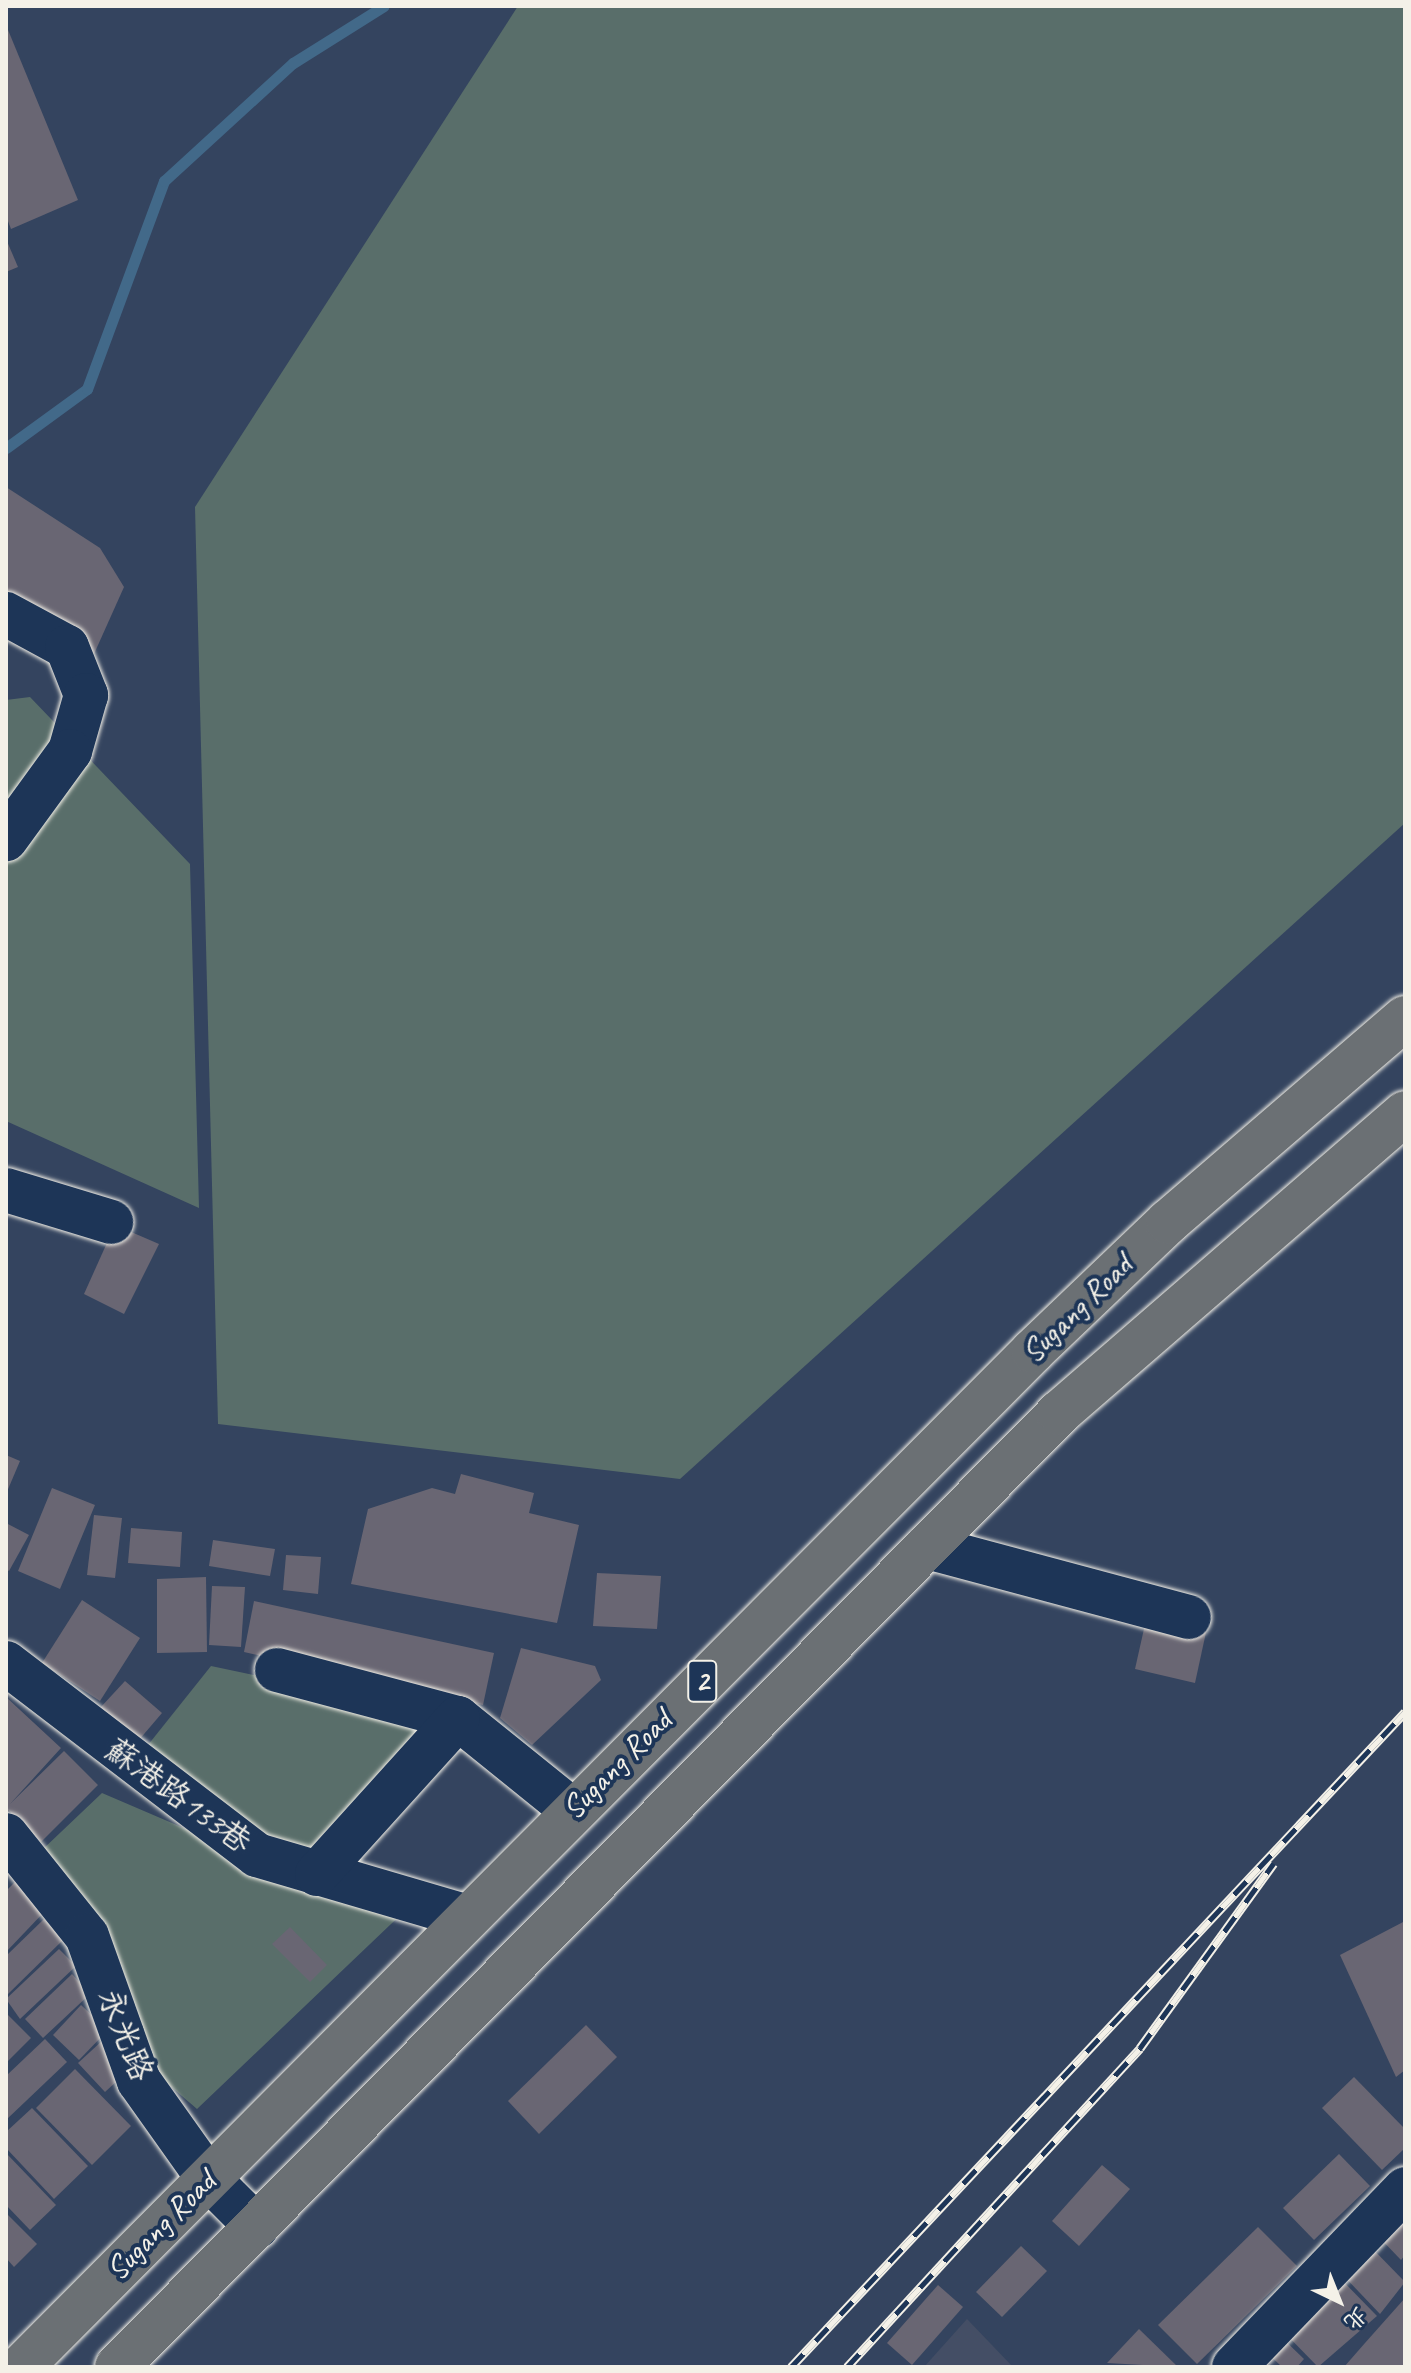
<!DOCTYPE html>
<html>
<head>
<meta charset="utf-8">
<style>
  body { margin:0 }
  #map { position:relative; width:1411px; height:2373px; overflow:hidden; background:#34445f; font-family:Caveat,"LXGW WenKai TC",sans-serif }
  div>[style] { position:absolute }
  .built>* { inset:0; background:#444e65 }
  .green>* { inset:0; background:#596e6a }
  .stream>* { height:11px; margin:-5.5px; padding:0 5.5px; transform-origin:5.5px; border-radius:5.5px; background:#426989 }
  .building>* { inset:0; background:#696673 }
  .roads { filter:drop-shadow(0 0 2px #f4f1e8) drop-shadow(0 0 2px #f4f1e8) }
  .minor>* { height:44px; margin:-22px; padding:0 22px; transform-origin:22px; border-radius:22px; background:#1d3557 }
  .major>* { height:44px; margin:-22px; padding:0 22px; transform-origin:22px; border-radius:22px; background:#6b7074 }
  .rail>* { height:9px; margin-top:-4.5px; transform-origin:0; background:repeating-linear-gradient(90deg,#1d3557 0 18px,#f4f1e8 0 36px); box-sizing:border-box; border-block:2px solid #f4f1e8 }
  span { translate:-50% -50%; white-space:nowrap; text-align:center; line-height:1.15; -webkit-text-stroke:8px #1d3557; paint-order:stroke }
  .shield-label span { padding:2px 6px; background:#1d3557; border:2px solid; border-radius:6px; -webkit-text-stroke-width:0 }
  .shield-label { font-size:30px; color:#f4f1e8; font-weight:700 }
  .street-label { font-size:32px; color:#f4f1e8 }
  .frame { position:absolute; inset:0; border:8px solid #f4f1e8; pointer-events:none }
  .north { position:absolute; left:1299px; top:2261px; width:80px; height:80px; -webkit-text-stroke:6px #1d3557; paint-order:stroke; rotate:137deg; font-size:22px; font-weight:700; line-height:32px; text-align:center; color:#f4f1e8 }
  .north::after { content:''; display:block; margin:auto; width:28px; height:36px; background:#f4f1e8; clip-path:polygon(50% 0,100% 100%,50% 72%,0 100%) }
</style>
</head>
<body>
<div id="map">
  <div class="built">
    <div style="clip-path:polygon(967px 2319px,1013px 2367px,924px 2367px)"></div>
  </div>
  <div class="green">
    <div style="clip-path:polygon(518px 6px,1405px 6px,1405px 823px,680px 1479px,218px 1424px,195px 507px)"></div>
    <div style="clip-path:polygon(30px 697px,190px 864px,199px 1208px,6px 1121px,6px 866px,49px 795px,6px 811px,6px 700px)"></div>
    <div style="clip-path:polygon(211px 1666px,326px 1690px,431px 1716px,311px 1859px,219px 1817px,136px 1760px)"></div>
    <div style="clip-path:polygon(102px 1793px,200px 1835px,412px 1904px,197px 2109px,161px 2078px,41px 1851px)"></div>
  </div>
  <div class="stream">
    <div style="left:6px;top:448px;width:100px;rotate:-36.1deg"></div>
    <div style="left:87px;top:389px;width:222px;rotate:-69.7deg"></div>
    <div style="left:164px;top:181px;width:175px;rotate:-42.5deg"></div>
    <div style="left:293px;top:63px;width:107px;rotate:-32.1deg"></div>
  </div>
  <div class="building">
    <div style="clip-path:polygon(6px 25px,78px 200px,11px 229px,6px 216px)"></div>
    <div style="clip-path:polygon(6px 239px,18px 267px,6px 272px)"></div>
    <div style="clip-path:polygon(6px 487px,100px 548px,124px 587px,94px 654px,6px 600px)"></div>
    <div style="clip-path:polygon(115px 1225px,159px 1244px,124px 1314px,84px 1294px)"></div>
    <div style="clip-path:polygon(6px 1455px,20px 1461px,6px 1494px)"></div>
    <div style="clip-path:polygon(461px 1474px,534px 1493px,529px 1513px,579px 1525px,557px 1623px,351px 1584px,368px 1509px,432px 1488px,455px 1494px)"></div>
    <div style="clip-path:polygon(52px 1488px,95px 1505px,60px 1589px,18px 1571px)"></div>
    <div style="clip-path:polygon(94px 1515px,122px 1518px,115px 1578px,87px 1575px)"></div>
    <div style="clip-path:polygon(6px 1523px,29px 1535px,9px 1571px,6px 1569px)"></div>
    <div style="clip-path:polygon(131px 1528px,182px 1532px,180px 1567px,128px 1563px)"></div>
    <div style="clip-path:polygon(213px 1540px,275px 1549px,270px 1576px,209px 1566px)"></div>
    <div style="clip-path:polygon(286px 1555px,321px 1557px,318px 1594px,283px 1590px)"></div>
    <div style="clip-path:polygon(597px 1573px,661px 1576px,657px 1629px,593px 1626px)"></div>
    <div style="clip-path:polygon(206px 1577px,207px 1652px,157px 1653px,157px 1579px)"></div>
    <div style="clip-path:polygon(212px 1586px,245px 1587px,241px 1647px,209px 1645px)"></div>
    <div style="clip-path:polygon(82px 1600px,140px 1638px,100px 1701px,42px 1663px)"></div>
    <div style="clip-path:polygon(254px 1601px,494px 1653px,483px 1705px,244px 1652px)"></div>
    <div style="clip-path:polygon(1148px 1611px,1208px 1623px,1195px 1683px,1135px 1669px)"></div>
    <div style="clip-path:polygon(521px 1648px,595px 1666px,601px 1680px,532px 1745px,500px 1718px)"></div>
    <div style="clip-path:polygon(125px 1681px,162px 1713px,127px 1754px,88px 1721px)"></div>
    <div style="clip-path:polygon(6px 1697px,61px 1748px,10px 1804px,64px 1751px,98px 1785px,41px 1842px,6px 1808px)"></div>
    <div style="clip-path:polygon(16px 1881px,46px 1910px,6px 1952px,6px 1891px)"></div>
    <div style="clip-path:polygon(44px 1919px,64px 1939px,6px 1996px,6px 1956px)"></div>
    <div style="clip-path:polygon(1405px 1921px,1405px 2070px,1396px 2077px,1340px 1955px)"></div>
    <div style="clip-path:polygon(290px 1927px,327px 1965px,310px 1982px,272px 1944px)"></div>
    <div style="clip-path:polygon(59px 1949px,76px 1966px,20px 2019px,6px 1999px)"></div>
    <div style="clip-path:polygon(72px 1974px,90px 1994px,43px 2038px,25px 2019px)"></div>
    <div style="clip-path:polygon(81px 2005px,108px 2030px,79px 2060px,53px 2035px)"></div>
    <div style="clip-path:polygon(6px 2013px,31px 2038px,6px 2063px)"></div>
    <div style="clip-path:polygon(586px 2025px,617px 2057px,539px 2134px,508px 2101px)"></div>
    <div style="clip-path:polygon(45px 2039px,67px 2062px,6px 2120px,6px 2076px)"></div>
    <div style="clip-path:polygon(103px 2040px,130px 2069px,105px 2092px,78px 2063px)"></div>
    <div style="clip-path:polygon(75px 2069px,131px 2126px,92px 2165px,36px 2108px)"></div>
    <div style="clip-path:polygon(1354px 2077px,1405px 2129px,1405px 2148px,1382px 2170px,1322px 2108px)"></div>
    <div style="clip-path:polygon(32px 2108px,88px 2166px,54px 2199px,6px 2148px,6px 2132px)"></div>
    <div style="clip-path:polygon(6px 2153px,56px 2205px,30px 2230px,6px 2205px)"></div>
    <div style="clip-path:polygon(1339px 2154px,1370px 2186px,1314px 2240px,1283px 2208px)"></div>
    <div style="clip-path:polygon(1102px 2165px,1130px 2189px,1079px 2246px,1052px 2221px)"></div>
    <div style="clip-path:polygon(1405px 2204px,1405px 2255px,1401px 2260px,1376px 2234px)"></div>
    <div style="clip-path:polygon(6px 2213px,37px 2244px,14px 2267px,6px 2258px)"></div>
    <div style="clip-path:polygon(1258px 2227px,1297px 2266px,1197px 2364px,1158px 2325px)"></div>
    <div style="clip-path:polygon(1368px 2244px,1405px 2282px,1380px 2314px,1339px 2271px)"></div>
    <div style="clip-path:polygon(1021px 2246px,1047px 2271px,1002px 2317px,976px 2292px)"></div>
    <div style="clip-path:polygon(1336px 2274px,1377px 2316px,1318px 2367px,1280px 2328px)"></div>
    <div style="clip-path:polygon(938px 2285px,963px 2307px,912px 2365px,887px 2343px)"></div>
    <div style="clip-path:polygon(1405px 2298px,1405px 2367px,1344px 2367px,1365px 2343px)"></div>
    <div style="clip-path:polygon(1139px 2329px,1178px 2367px,1107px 2363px)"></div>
    <div style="clip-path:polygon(1275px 2331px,1304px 2359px,1297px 2367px,1282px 2367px,1261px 2347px)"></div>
  </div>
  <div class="roads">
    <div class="minor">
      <div style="left:6px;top:614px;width:69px;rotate:28.4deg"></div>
      <div style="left:67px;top:647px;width:52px;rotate:68.4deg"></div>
      <div style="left:86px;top:695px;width:58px;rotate:105.9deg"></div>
      <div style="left:70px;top:751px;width:109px;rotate:126deg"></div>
      <div style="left:6px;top:1190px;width:110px;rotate:16.9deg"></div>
      <div style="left:927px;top:1547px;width:271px;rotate:15deg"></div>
      <div style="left:6px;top:1663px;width:316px;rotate:37.4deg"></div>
      <div style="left:257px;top:1855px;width:216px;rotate:16.4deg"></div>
      <div style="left:277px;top:1670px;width:187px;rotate:14.9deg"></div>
      <div style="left:458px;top:1718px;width:146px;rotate:38.9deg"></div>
      <div style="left:6px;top:1835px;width:129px;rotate:51.3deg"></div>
      <div style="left:87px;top:1936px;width:154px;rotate:70.3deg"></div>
      <div style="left:139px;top:2081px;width:119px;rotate:54.6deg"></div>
      <div style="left:208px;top:2178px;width:69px;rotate:45deg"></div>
      <div style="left:317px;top:1874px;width:210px;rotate:-47.9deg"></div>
      <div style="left:1234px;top:2367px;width:247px;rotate:-46.1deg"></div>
    </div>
    <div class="major">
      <div style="left:21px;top:2367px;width:1434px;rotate:-45.11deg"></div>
      <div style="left:1033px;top:1351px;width:187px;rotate:-43.7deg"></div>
      <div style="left:1168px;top:1222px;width:313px;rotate:-40.7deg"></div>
      <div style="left:117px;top:2367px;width:1341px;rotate:-45.36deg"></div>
      <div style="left:1059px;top:1413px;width:458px;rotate:-40.9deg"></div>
    </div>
  </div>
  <div class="rail">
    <div style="left:791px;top:2367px;width:898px;rotate:-46.85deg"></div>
    <div style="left:847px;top:2367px;width:433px;rotate:-47.4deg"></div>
    <div style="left:1140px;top:2048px;width:228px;rotate:-54.1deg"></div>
  </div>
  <div class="shield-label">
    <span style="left:702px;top:1681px">2</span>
  </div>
  <div class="street-label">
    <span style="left:1077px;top:1309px;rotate:-44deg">Sugang Road</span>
    <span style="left:617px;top:1765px;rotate:-45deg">Sugang Road</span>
    <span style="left:178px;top:1796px;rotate:36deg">蘇港路133巷</span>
    <span style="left:125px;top:2035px;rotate:68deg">永光路</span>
    <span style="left:161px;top:2226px;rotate:-45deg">Sugang Road</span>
  </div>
  <div class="frame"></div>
  <div class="north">北</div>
</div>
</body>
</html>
